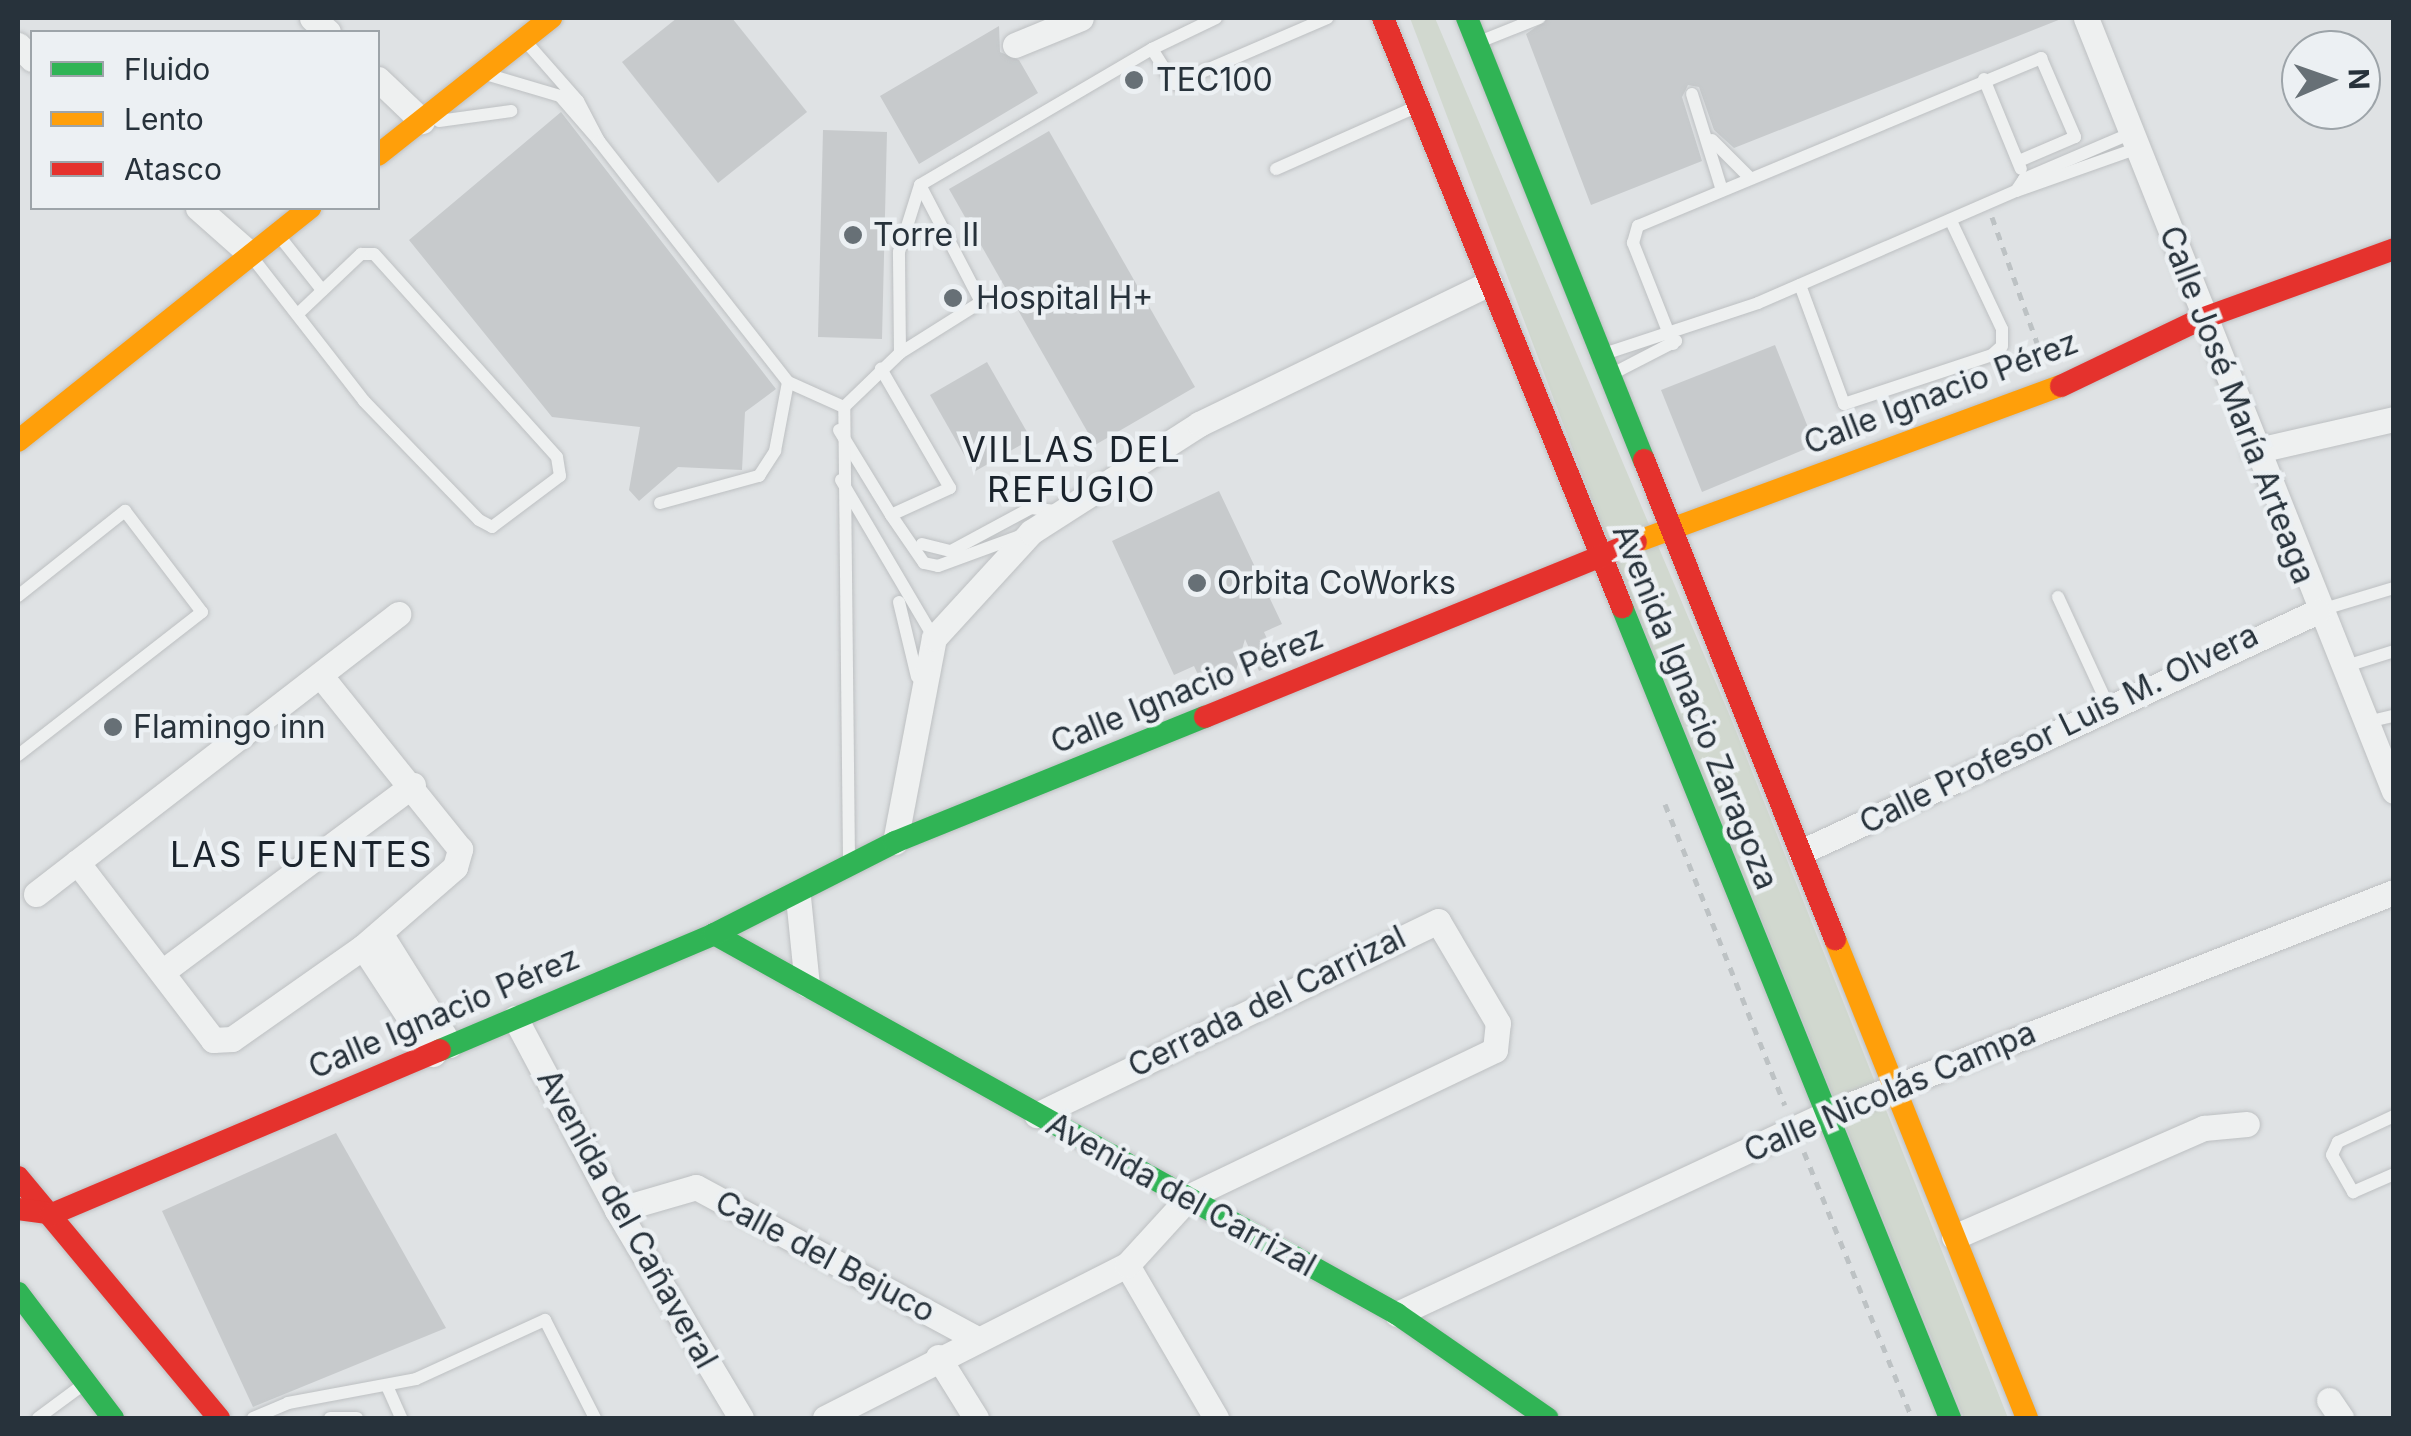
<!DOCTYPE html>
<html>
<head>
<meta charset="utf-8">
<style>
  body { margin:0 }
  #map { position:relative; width:2411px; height:1436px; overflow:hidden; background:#dfe2e4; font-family:Inter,sans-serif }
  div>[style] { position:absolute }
  .green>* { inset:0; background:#d1d8cf }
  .building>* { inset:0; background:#c7cacc }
  .path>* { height:5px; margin-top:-2.5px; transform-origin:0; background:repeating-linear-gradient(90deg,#bdc2c4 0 8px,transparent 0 16px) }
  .roads { filter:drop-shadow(0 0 2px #bdc0c2) drop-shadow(0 0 2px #bdc0c2) }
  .lane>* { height:12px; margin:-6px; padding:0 6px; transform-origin:6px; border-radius:6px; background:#eef0f0 }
  .street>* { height:25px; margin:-12.5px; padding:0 12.5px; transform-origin:12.5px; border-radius:12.5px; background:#eef0f0 }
  .fast>* { height:22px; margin:-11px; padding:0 11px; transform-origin:11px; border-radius:11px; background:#30b455 }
  .slow>* { height:22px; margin:-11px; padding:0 11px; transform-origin:11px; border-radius:11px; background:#ff9f0a }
  .jam>* { height:22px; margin:-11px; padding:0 11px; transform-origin:11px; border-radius:11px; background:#e5322d }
  .dots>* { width:28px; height:28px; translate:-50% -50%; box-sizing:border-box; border:5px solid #ecf0f3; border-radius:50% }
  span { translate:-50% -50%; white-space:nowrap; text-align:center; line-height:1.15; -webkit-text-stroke:9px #ecf0f3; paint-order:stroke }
  .poi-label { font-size:32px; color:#27323b }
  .left { translate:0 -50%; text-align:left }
  .street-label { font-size:32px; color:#27323b }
  .neighbourhood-label { font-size:35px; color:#1a232c; letter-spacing:2.5px }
  .frame { position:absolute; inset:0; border:20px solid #27323b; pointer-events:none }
  .legend { position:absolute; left:30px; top:30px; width:350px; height:180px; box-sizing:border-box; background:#ecf0f3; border:2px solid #9da4a9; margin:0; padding:12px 18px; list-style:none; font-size:30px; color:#27323b }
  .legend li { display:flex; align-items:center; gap:20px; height:50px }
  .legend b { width:50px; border:2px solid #9da4a9 }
  .north { position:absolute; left:2281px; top:30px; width:100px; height:100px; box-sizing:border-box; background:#ecf0f3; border:2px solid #9da4a9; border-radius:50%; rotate:88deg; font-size:28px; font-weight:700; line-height:40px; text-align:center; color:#27323b }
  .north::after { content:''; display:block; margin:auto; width:35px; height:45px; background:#677076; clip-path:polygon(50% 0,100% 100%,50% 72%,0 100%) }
</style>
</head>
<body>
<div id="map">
  <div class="green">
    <div style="clip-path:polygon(1410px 18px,1435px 18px,1732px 721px,2008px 1418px,1964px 1418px,1602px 527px)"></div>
  </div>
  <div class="building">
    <div style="clip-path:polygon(677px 18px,732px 18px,807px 112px,718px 183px,622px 62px)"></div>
    <div style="clip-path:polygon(1549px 18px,2061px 18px,2061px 19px,1734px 148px,1714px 130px,1699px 87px,1688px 85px,1682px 97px,1702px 161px,1591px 205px,1526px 34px)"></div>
    <div style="clip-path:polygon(999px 26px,1000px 52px,1019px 60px,1038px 93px,919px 164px,880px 96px)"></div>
    <div style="clip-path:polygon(561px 112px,776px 389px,745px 412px,742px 470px,678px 467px,639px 501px,629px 490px,640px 427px,552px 417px,409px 240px)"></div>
    <div style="clip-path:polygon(823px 130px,887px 132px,882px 339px,818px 337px)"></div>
    <div style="clip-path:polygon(1049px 131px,1195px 387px,1095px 445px,949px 189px)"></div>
    <div style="clip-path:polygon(1775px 345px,1815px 445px,1702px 492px,1661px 390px)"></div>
    <div style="clip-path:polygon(987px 362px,1031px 439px,974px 472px,930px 395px)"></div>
    <div style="clip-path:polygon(1219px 491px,1282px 624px,1264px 632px,1278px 663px,1259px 671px,1245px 639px,1233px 681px,1206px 692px,1194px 666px,1174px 675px,1112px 541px)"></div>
    <div style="clip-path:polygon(336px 1133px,446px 1328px,253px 1407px,162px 1211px)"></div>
  </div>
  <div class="path">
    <div style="left:1992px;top:217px;width:154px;rotate:70.3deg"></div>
    <div style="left:1665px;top:804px;width:324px;rotate:68.3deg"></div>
    <div style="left:1804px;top:1152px;width:287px;rotate:67.9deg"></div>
  </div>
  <div class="roads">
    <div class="lane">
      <div style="left:1216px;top:18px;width:71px;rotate:154.2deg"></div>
      <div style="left:1152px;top:49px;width:41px;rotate:57.8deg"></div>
      <div style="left:1174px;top:84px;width:167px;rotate:-23.3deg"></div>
      <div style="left:1479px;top:42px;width:65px;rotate:-21.8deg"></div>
      <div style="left:489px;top:75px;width:74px;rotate:16.5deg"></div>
      <div style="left:560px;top:96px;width:60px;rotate:49.1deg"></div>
      <div style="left:599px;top:141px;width:45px;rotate:-117.7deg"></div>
      <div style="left:578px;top:101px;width:76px;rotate:-131.3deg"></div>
      <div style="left:1984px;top:79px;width:97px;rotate:67.7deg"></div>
      <div style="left:1692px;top:94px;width:97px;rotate:72.7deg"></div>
      <div style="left:439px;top:121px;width:73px;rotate:-7.9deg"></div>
      <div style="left:1712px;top:140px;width:52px;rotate:45deg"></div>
      <div style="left:599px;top:141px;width:306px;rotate:51.9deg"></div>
      <div style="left:788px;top:382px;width:61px;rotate:24.1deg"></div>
      <div style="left:1276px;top:169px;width:153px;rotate:-23.9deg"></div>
      <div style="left:2016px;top:191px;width:14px;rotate:-56deg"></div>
      <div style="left:2024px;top:179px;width:117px;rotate:-23.1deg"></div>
      <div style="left:280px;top:237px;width:68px;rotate:51.6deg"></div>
      <div style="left:252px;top:257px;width:182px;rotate:52.1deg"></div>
      <div style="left:364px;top:401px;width:165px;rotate:46deg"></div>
      <div style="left:479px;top:520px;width:15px;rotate:28deg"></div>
      <div style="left:492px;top:527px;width:85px;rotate:-36.9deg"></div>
      <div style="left:560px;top:476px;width:19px;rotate:-99deg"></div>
      <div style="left:557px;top:457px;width:273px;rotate:-132deg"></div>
      <div style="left:374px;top:254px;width:13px;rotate:180deg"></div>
      <div style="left:361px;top:254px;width:83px;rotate:136.5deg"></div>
      <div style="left:1800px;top:285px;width:127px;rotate:69.7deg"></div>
      <div style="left:1844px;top:404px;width:156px;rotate:-18.3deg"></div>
      <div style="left:1992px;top:355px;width:13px;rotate:-42deg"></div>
      <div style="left:2002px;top:346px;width:17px;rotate:-90deg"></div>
      <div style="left:2002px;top:329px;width:119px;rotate:-115.3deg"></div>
      <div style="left:1673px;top:344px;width:109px;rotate:-111.6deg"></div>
      <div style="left:1633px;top:243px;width:18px;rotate:-74deg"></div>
      <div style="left:1638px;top:226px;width:437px;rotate:-22.6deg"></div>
      <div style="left:2041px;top:58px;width:86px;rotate:66.7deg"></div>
      <div style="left:2075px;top:137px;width:61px;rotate:156.8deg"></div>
      <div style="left:900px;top:353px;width:101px;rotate:-90.6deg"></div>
      <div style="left:899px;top:252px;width:70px;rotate:-72.6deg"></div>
      <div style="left:920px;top:185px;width:269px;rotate:-30.4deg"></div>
      <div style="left:1607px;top:353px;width:159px;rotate:-18.3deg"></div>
      <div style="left:1758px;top:303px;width:281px;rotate:-23.5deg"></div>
      <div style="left:2016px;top:191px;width:129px;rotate:-19.4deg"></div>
      <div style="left:1614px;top:373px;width:70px;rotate:-27.3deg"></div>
      <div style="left:839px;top:430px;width:100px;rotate:58.5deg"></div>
      <div style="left:891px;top:515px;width:65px;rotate:-24.6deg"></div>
      <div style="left:950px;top:488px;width:138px;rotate:-120.1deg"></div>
      <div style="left:841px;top:480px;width:183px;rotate:59.5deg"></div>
      <div style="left:660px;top:503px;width:103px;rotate:-15.3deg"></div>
      <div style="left:759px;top:476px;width:30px;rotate:-57deg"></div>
      <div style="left:775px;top:451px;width:70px;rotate:-79.3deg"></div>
      <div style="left:891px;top:515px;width:58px;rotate:55.5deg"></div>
      <div style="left:924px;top:563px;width:14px;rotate:12deg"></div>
      <div style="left:938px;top:566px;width:87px;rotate:-20.1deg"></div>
      <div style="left:922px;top:544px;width:30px;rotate:14deg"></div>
      <div style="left:951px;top:551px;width:91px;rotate:-28.3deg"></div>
      <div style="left:1031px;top:508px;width:26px;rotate:7deg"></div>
      <div style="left:18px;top:596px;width:137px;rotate:-38.5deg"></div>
      <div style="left:125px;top:511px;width:127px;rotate:52.7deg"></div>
      <div style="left:202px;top:612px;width:233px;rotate:142.1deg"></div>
      <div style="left:2058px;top:597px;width:119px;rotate:65.2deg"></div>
      <div style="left:899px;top:602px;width:77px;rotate:76.5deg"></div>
      <div style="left:2321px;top:610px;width:76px;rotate:-16.8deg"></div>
      <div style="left:2343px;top:667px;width:53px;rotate:-17.4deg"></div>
      <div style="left:2367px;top:722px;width:28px;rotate:-13deg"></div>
      <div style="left:849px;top:860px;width:453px;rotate:-90.6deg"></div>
      <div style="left:844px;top:407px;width:78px;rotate:-44deg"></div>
      <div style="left:900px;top:353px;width:96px;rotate:-32.2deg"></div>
      <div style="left:981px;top:302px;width:132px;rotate:-117.5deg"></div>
      <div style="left:2394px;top:1116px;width:62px;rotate:155.1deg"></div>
      <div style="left:2338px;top:1142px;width:14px;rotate:115deg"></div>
      <div style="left:2332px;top:1155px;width:43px;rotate:60.4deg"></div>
      <div style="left:2353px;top:1192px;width:45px;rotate:-23.7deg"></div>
      <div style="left:387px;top:1386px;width:35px;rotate:66deg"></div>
      <div style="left:38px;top:1418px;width:57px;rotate:-36.5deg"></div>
      <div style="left:253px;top:1418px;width:38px;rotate:-23deg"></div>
      <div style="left:288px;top:1403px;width:130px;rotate:-10.6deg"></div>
      <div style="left:416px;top:1379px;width:142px;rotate:-24.6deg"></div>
      <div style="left:545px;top:1320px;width:110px;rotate:63deg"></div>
      <div style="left:330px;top:1418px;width:27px"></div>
    </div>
    <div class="street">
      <div style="left:312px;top:18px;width:21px;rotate:41deg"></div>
      <div style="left:2086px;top:18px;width:832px;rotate:68.28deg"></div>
      <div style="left:18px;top:45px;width:20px;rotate:45deg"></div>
      <div style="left:1015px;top:45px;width:71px;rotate:-22.2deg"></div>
      <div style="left:378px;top:79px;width:61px;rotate:43.7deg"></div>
      <div style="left:198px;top:208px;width:69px;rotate:41.5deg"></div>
      <div style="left:2254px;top:451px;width:144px;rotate:-12.9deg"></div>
      <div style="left:895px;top:842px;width:208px;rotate:-79.2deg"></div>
      <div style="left:934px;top:638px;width:144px;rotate:-47.5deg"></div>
      <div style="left:1031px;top:532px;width:200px;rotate:-32.7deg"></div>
      <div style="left:1199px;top:424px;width:323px;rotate:-25.9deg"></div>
      <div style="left:1801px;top:852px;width:570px;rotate:-24.99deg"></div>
      <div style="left:77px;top:862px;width:224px;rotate:52.6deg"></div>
      <div style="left:213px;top:1040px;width:19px;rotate:-3deg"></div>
      <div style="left:232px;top:1039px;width:160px;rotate:-35.1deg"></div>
      <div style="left:363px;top:947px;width:122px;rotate:-41deg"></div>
      <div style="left:455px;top:867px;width:19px;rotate:-74deg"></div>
      <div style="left:460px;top:849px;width:223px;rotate:-128.8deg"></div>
      <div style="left:36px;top:894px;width:458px;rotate:-37.7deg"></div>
      <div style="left:798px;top:897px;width:88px;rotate:84.2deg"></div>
      <div style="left:380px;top:933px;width:132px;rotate:58deg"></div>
      <div style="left:363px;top:947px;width:128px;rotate:56.8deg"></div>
      <div style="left:162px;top:972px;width:313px;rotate:-36.7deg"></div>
      <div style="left:515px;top:1018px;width:217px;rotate:62deg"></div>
      <div style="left:617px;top:1210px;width:242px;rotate:59.2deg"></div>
      <div style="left:617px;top:1210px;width:82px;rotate:-16.2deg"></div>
      <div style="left:696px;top:1187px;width:317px;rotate:28.4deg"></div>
      <div style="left:1954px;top:1237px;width:273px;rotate:-23.6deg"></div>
      <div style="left:2204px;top:1128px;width:43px;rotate:-5.3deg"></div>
      <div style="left:1127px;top:1265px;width:177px;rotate:59.8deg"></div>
      <div style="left:1397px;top:1314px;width:471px;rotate:-25deg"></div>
      <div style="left:1824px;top:1115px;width:612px;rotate:-21.37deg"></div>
      <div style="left:938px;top:1357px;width:72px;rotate:58.1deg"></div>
      <div style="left:2329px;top:1400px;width:22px;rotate:56deg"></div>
      <div style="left:825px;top:1418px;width:339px;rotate:-26.9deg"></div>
      <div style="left:1127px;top:1265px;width:93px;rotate:-47.6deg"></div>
      <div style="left:1190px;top:1196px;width:338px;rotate:-25.6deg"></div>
      <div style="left:1495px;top:1050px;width:27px;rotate:-84deg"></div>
      <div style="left:1498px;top:1023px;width:118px;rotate:-120.5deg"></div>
      <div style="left:1438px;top:921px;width:446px;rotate:154.2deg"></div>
    </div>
    <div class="fast">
      <div style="left:1467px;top:18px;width:476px;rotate:68.2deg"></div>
      <div style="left:1622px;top:607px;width:875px;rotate:67.98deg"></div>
      <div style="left:714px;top:934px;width:782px;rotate:29.09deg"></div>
      <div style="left:1397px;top:1314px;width:183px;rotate:34.7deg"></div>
      <div style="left:440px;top:1050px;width:298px;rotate:-22.9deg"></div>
      <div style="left:714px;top:934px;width:203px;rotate:-26.9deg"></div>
      <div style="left:895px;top:842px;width:334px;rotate:-22deg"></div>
      <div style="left:18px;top:1293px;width:157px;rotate:52.8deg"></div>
    </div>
    <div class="slow">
      <div style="left:378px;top:155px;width:221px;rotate:-38.4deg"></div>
      <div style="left:18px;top:441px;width:374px;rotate:-38.6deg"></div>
      <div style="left:1636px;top:542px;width:453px;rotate:-20.2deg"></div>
      <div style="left:1835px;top:939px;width:516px;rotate:68.16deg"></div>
    </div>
    <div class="jam">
      <div style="left:1383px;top:18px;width:636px;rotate:67.91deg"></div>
      <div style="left:2061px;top:386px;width:155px;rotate:-25.6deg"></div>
      <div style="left:2201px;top:319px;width:205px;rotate:-19.9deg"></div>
      <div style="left:1644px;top:460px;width:516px;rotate:68.26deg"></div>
      <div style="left:1205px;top:717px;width:465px;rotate:-22.1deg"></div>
      <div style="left:18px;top:1177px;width:314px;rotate:50.2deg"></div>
      <div style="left:18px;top:1209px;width:34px;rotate:8deg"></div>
      <div style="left:52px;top:1214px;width:421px;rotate:-22.9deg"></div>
    </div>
  </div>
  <div class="dots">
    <div style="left:1134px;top:80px;background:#677076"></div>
    <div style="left:853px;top:235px;background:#677076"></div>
    <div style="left:953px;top:298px;background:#677076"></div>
    <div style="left:1197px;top:583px;background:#677076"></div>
    <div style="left:113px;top:727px;background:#677076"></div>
  </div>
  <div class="poi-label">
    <span class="left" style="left:1156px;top:80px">TEC100</span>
    <span class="left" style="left:873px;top:235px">Torre II</span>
    <span class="left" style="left:976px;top:298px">Hospital H+</span>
    <span class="left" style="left:1217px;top:583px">Orbita CoWorks</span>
    <span class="left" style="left:133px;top:727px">Flamingo inn</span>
  </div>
  <div class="street-label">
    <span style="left:1941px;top:393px;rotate:-21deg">Calle Ignacio Pérez</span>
    <span style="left:2237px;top:405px;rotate:69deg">Calle José María Arteaga</span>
    <span style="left:1187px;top:690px;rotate:-22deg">Calle Ignacio Pérez</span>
    <span style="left:1695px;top:707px;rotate:68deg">Avenida Ignacio Zaragoza</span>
    <span style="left:2059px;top:729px;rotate:-26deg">Calle Profesor Luis M. Olvera</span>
    <span style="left:1267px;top:1002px;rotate:-26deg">Cerrada del Carrizal</span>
    <span style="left:444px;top:1013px;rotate:-23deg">Calle Ignacio Pérez</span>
    <span style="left:1890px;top:1092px;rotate:-23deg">Calle Nicolás Campa</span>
    <span style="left:1181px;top:1195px;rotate:29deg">Avenida del Carrizal</span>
    <span style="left:627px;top:1219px;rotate:61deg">Avenida del Cañaveral</span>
    <span style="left:825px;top:1257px;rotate:28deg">Calle del Bejuco</span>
  </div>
  <div class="neighbourhood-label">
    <span style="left:1072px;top:469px">VILLAS DEL<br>REFUGIO</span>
    <span style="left:302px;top:854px">LAS FUENTES</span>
  </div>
  <div class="frame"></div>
  <ul class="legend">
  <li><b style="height:12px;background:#30b455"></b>Fluido</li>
  <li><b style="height:12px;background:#ff9f0a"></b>Lento</li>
  <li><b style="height:12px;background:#e5322d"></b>Atasco</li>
  </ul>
  <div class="north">N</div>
</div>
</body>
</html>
